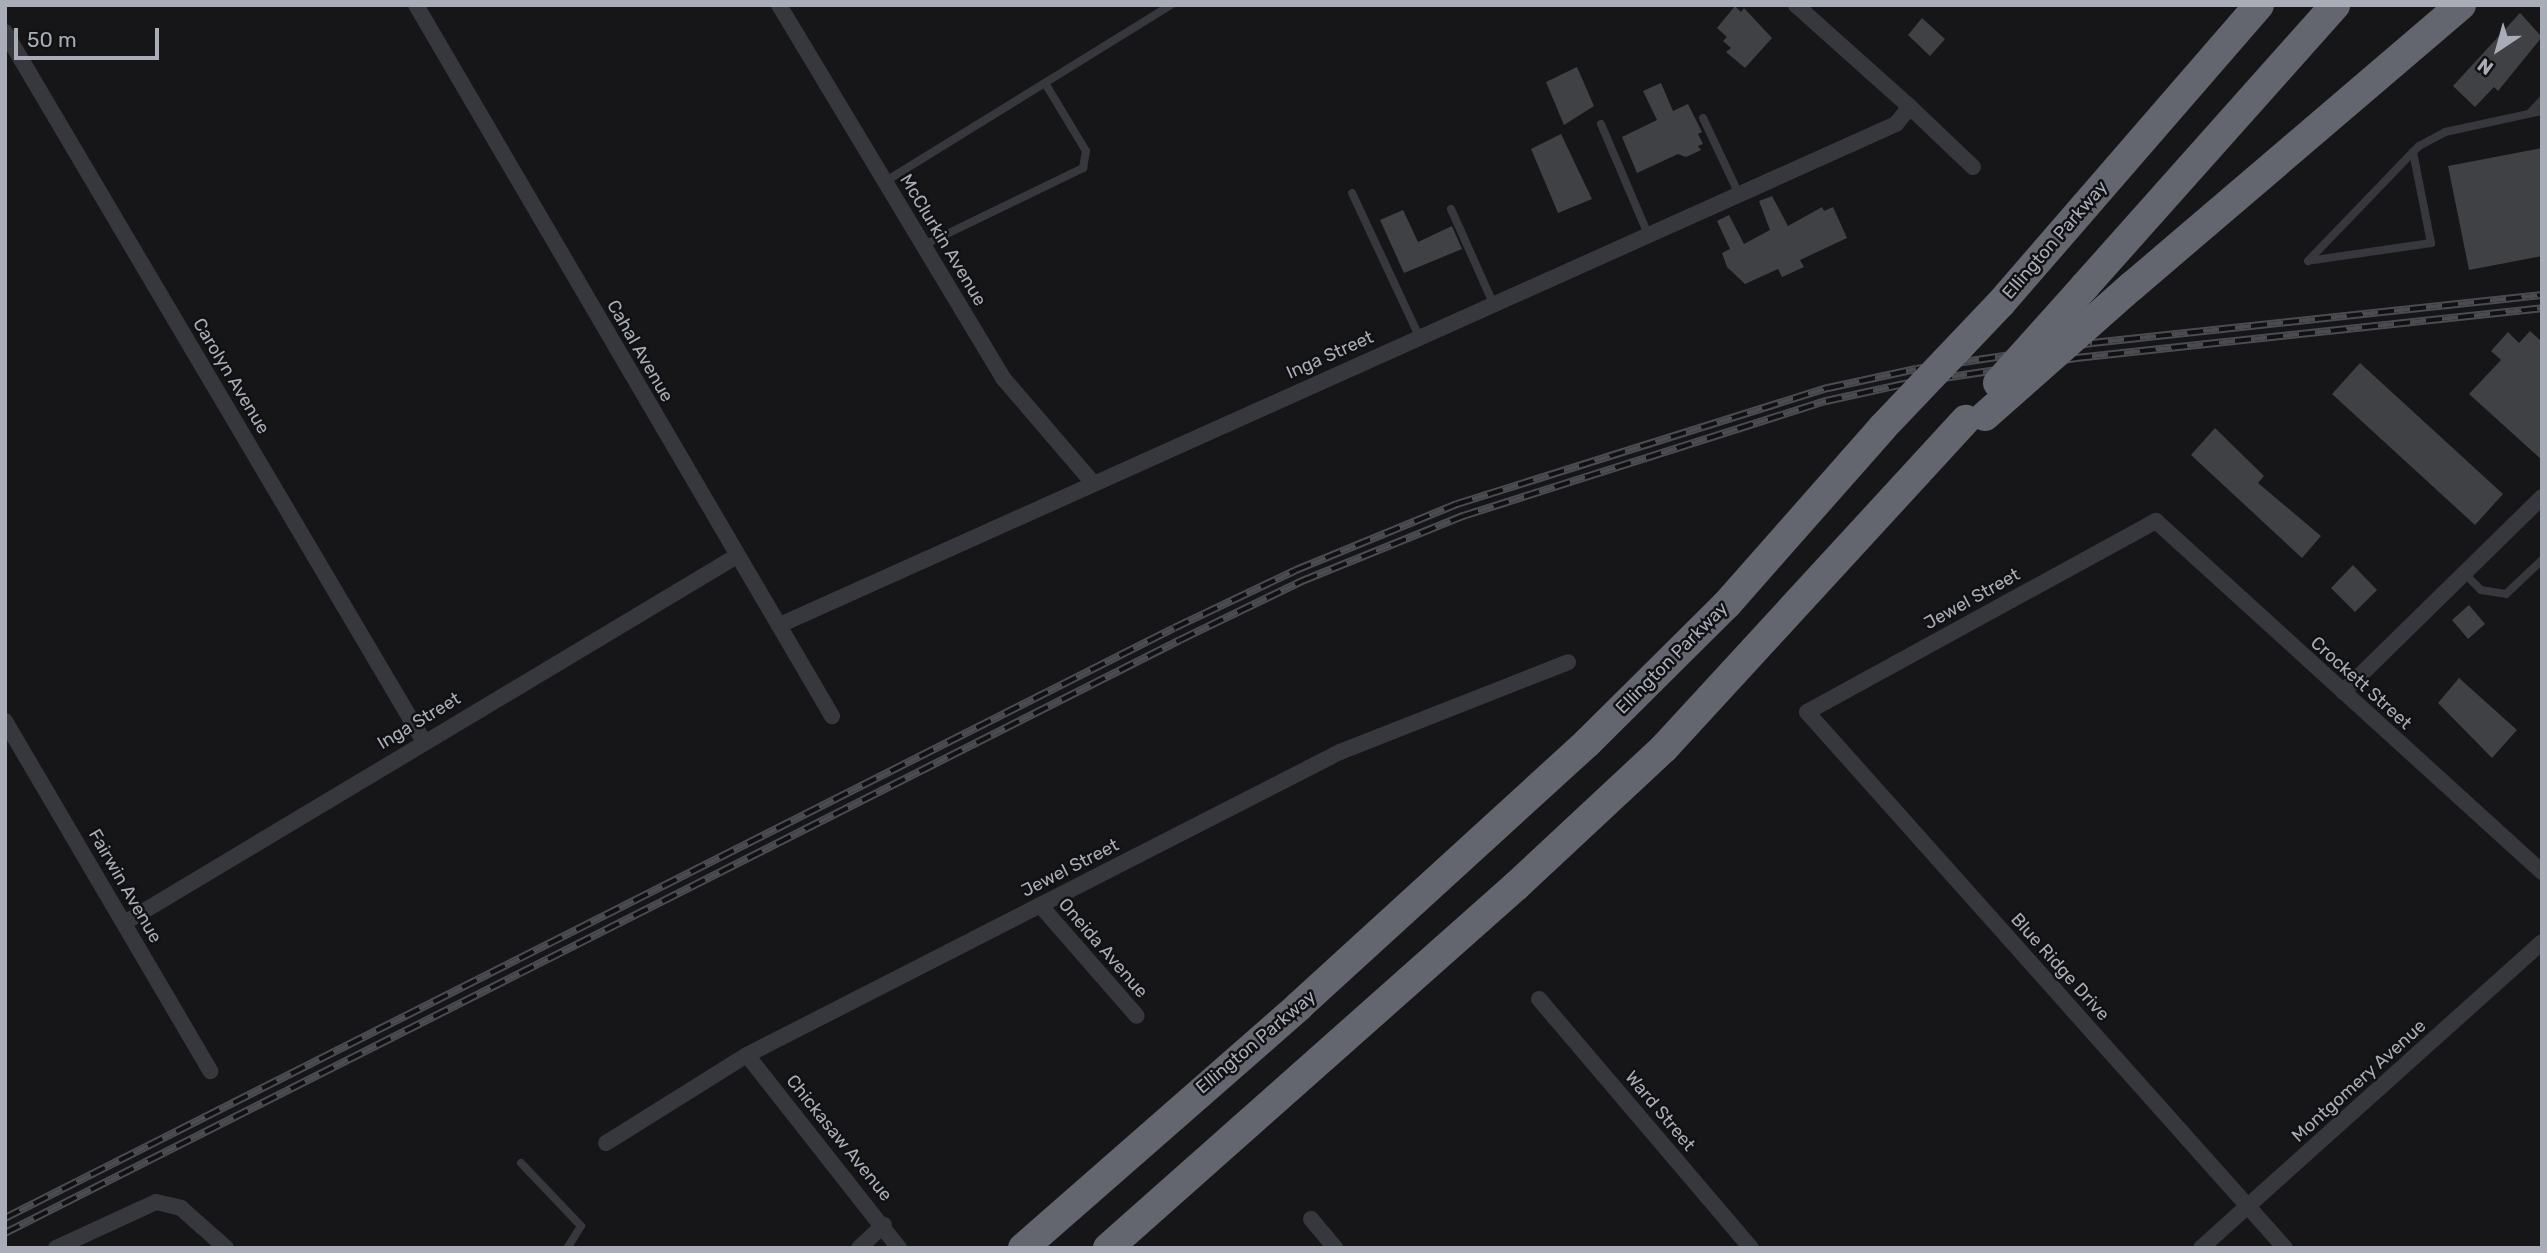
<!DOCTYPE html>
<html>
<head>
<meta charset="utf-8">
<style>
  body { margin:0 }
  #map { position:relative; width:2547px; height:1253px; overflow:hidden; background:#161618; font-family:Rubik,sans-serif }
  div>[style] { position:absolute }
  .building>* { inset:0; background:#404145 }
  .lane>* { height:8px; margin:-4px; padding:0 4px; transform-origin:4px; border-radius:4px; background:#37383d }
  .street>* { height:16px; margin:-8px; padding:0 8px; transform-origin:8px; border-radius:8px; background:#37383d }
  .highway>* { height:30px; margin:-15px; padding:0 15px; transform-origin:15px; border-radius:15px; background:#63666e }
  .rail>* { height:8px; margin-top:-4px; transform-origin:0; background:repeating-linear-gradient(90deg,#111113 0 16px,#4a4c52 0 32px); box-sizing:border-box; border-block:2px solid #4a4c52 }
  .highway-bridge>* { height:30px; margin:-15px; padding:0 15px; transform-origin:15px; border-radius:15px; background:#63666e }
  span { translate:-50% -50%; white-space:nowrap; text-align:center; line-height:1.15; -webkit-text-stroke:5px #111113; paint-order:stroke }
  .street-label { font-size:18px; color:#a8adb8 }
  .frame { position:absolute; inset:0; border:7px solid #a8adb8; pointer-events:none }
  .north { position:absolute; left:2463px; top:14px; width:70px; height:70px; -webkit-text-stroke:5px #111113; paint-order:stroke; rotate:216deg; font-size:19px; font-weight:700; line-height:28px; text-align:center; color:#a8adb8 }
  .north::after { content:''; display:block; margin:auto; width:24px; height:32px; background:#a8adb8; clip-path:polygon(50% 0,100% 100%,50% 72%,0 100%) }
  .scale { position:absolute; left:14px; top:28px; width:145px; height:32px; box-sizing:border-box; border:4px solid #a8adb8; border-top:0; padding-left:9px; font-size:21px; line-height:24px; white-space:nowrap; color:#a8adb8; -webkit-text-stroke:5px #111113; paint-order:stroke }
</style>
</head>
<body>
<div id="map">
  <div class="building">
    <div style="clip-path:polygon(1735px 6px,1741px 12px,1744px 8px,1772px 38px,1745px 68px,1726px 52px,1731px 48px,1723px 41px,1727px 37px,1717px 28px)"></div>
    <div style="clip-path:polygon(2520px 13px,2542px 37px,2498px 91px,2494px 87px,2475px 107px,2453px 86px)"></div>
    <div style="clip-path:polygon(1922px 18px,1945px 39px,1930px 56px,1908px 35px)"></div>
    <div style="clip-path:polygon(1577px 67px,1594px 106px,1564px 125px,1546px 82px)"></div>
    <div style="clip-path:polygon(1661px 83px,1673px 111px,1688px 104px,1702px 132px,1698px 134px,1703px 144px,1698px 146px,1701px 150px,1686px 157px,1678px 154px,1637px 173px,1622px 137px,1657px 120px,1643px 91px)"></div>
    <div style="clip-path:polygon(1561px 134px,1592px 199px,1558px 213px,1531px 149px)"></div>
    <div style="clip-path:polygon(2542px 148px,2542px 256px,2469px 270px,2448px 166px)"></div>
    <div style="clip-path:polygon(1772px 196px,1788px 226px,1822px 207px,1824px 211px,1833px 207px,1847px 238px,1800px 260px,1804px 267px,1782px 277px,1778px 269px,1745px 284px,1727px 267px,1722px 253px,1730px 249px,1717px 221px,1729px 215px,1744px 244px,1770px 230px,1759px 201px)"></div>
    <div style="clip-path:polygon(1403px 210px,1418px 242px,1452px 226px,1462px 249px,1404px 273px,1380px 220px)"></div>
    <div style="clip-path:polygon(2530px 331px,2542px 342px,2542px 460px,2469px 394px,2501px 360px,2491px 351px,2508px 332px,2519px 343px)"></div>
    <div style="clip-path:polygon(2360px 363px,2503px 494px,2475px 525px,2332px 394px)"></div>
    <div style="clip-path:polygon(2215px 428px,2264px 476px,2258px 483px,2321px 536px,2302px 558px,2191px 455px)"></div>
    <div style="clip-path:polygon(2353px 565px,2377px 590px,2355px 612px,2331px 588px)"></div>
    <div style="clip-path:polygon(2469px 605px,2485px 624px,2468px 639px,2452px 620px)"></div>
    <div style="clip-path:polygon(2459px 678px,2517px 730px,2492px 758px,2438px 703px)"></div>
  </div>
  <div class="lane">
    <div style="left:2530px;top:113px;width:18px;rotate:-47deg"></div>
    <div style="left:1703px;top:118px;width:84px;rotate:64.7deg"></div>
    <div style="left:1601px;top:124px;width:120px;rotate:66.9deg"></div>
    <div style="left:2413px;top:152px;width:93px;rotate:78.8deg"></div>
    <div style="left:2431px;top:243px;width:124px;rotate:171.7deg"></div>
    <div style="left:2308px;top:261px;width:151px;rotate:-46.1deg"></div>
    <div style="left:2413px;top:152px;width:8px;rotate:-45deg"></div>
    <div style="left:2419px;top:146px;width:30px;rotate:-28deg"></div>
    <div style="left:2445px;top:132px;width:99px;rotate:-12.2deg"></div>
    <div style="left:886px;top:181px;width:335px;rotate:-31.7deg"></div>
    <div style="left:1352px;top:193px;width:158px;rotate:64.9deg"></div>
    <div style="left:1451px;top:209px;width:103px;rotate:65.9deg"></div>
    <div style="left:924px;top:245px;width:177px;rotate:-25.8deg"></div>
    <div style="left:1083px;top:168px;width:17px;rotate:-80deg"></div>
    <div style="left:1086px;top:151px;width:79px;rotate:-121.1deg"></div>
    <div style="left:2464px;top:573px;width:24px;rotate:45deg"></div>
    <div style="left:2481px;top:590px;width:25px;rotate:9deg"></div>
    <div style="left:2506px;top:594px;width:50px;rotate:-43.4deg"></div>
    <div style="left:521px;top:1163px;width:87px;rotate:46.4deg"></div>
    <div style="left:581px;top:1226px;width:26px;rotate:122deg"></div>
  </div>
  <div class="street">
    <div style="left:416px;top:5px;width:824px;rotate:59.67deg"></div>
    <div style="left:779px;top:5px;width:435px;rotate:59deg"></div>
    <div style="left:1003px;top:378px;width:137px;rotate:49.4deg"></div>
    <div style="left:5px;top:32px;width:822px;rotate:59.44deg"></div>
    <div style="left:1910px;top:107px;width:87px;rotate:43.6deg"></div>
    <div style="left:782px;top:624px;width:1221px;rotate:-24.17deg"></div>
    <div style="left:1896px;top:124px;width:22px;rotate:-51deg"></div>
    <div style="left:1910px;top:107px;width:153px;rotate:-138.2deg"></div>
    <div style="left:2343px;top:692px;width:279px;rotate:-44.4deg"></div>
    <div style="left:5px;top:721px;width:406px;rotate:59.6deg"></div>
    <div style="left:1040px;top:905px;width:147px;rotate:48.9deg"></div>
    <div style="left:124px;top:923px;width:714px;rotate:-30.91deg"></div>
    <div style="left:1539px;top:999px;width:327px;rotate:49.6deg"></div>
    <div style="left:747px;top:1055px;width:246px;rotate:51.8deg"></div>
    <div style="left:606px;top:1143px;width:166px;rotate:-32deg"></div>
    <div style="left:747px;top:1055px;width:666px;rotate:-27.07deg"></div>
    <div style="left:1340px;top:752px;width:245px;rotate:-21.5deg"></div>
    <div style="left:1311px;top:1219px;width:38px;rotate:50deg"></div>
    <div style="left:56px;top:1248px;width:110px;rotate:-24.7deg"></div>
    <div style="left:156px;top:1202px;width:26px;rotate:13deg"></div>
    <div style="left:181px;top:1208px;width:60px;rotate:41.6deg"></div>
    <div style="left:859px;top:1248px;width:34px;rotate:-43deg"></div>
    <div style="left:2201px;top:1248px;width:458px;rotate:-41.9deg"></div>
    <div style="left:2285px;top:1248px;width:718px;rotate:-131.73deg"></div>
    <div style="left:1807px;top:712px;width:398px;rotate:-28.7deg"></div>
    <div style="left:2156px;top:521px;width:522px;rotate:42.28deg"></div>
  </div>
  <div class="highway">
    <div style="left:2085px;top:286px;width:376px;rotate:-48.3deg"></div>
    <div style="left:2131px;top:287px;width:434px;rotate:-40.5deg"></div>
    <div style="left:2001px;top:303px;width:394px;rotate:-49.1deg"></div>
    <div style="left:1023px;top:1248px;width:367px;rotate:-41.2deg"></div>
    <div style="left:1299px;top:1006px;width:391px;rotate:-42.4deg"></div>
    <div style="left:1588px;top:742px;width:196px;rotate:-44.8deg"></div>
    <div style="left:1727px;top:604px;width:235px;rotate:-48.6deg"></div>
    <div style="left:1108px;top:1248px;width:545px;rotate:-41.58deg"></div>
    <div style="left:1516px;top:886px;width:202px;rotate:-43deg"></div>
    <div style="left:1664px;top:748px;width:446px;rotate:-47.4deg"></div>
  </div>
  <div class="rail">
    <div style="left:5px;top:1218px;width:1309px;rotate:-26.78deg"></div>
    <div style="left:1174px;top:628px;width:135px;rotate:-25.4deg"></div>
    <div style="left:1296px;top:570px;width:174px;rotate:-22.3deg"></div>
    <div style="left:1457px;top:504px;width:389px;rotate:-17.4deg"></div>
    <div style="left:1828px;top:388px;width:90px;rotate:-12.2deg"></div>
    <div style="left:1916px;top:369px;width:178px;rotate:-8.4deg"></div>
    <div style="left:2092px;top:343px;width:453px;rotate:-6.1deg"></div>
    <div style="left:5px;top:1233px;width:1316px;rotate:-26.78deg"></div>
    <div style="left:1180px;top:640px;width:136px;rotate:-25.8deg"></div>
    <div style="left:1302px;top:581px;width:174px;rotate:-22deg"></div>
    <div style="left:1463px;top:516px;width:381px;rotate:-17.6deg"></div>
    <div style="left:1826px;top:401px;width:80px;rotate:-12.3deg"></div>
    <div style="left:1904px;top:384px;width:174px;rotate:-8.6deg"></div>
    <div style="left:2076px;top:358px;width:469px;rotate:-6.1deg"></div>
  </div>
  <div class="highway-bridge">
    <div style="left:1998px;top:383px;width:130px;rotate:-48.1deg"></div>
    <div style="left:1985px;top:416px;width:195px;rotate:-41.5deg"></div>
    <div style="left:1882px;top:428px;width:173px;rotate:-46.4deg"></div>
  </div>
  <div class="street-label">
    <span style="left:943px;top:240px;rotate:59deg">McClurkin Avenue</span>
    <span style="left:2055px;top:240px;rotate:-49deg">Ellington Parkway</span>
    <span style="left:640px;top:351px;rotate:60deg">Cahal Avenue</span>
    <span style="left:1330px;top:355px;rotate:-24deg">Inga Street</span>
    <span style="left:231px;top:376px;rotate:59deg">Carolyn Avenue</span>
    <span style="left:1972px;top:599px;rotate:-29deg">Jewel Street</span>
    <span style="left:1672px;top:658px;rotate:-45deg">Ellington Parkway</span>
    <span style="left:2361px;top:683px;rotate:42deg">Crockett Street</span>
    <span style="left:419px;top:721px;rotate:-31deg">Inga Street</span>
    <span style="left:1070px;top:868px;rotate:-27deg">Jewel Street</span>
    <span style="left:125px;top:886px;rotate:60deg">Fairwin Avenue</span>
    <span style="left:1103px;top:948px;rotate:49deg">Oneida Avenue</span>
    <span style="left:2060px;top:967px;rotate:48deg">Blue Ridge Drive</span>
    <span style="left:1256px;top:1042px;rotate:-40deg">Ellington Parkway</span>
    <span style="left:2359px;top:1081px;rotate:-42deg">Montgomery Avenue</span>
    <span style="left:1660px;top:1111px;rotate:50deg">Ward Street</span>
    <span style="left:839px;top:1138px;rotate:51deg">Chickasaw Avenue</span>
  </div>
  <div class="frame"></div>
  <div class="north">N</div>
  <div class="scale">50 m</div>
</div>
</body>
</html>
